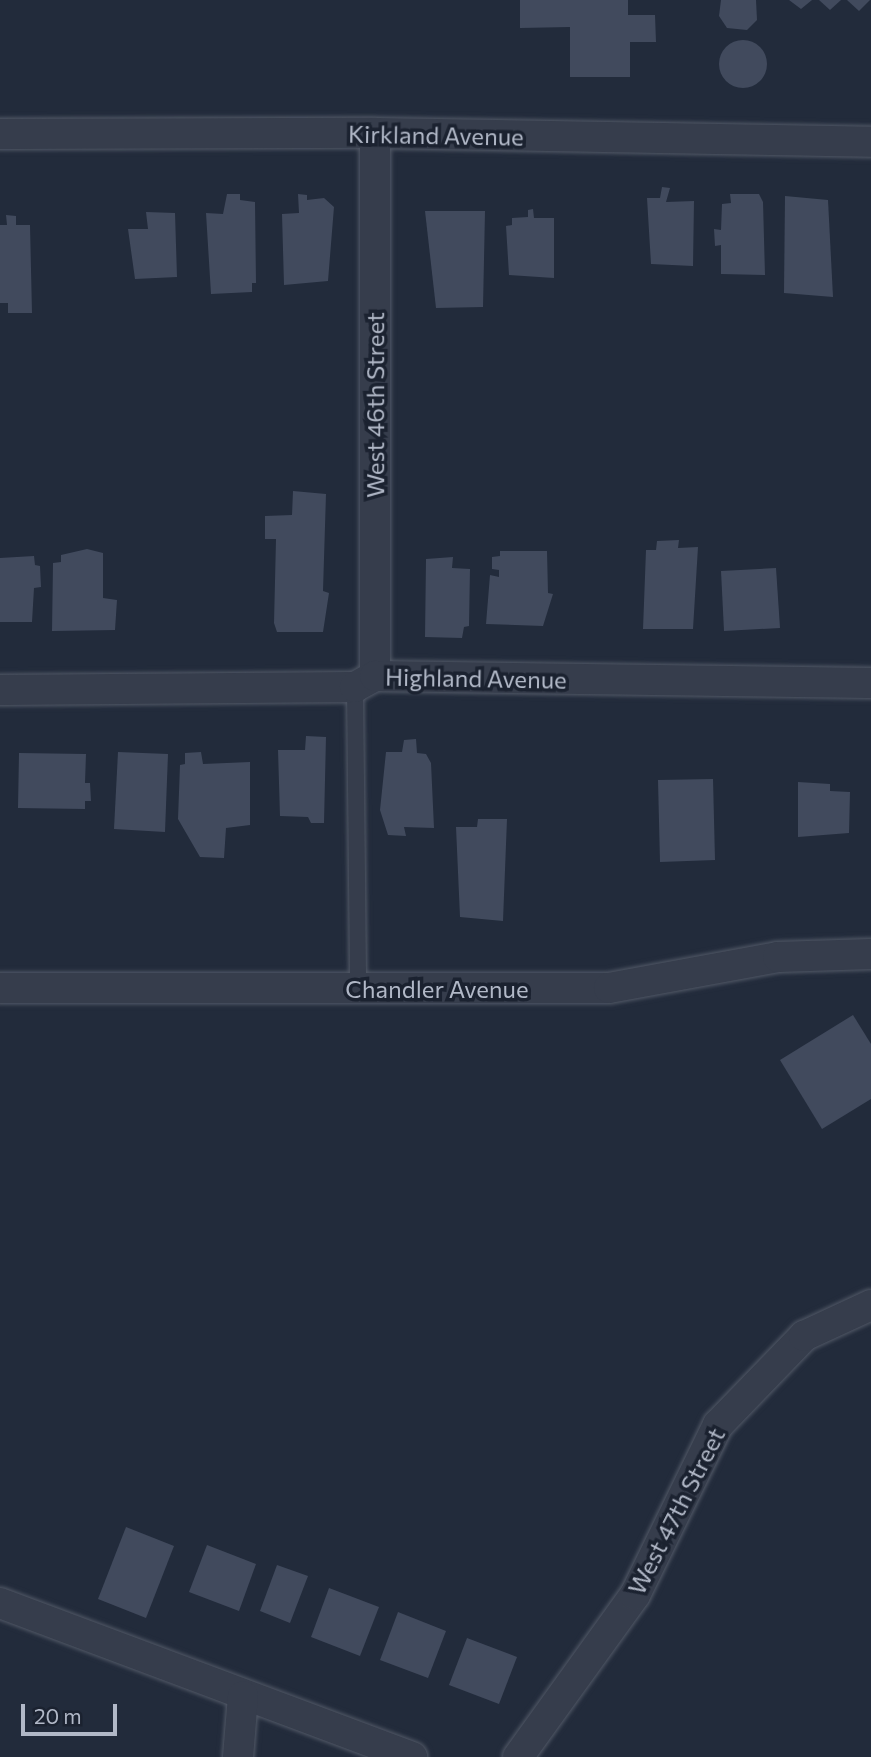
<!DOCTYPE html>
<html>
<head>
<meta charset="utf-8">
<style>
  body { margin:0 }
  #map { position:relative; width:871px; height:1757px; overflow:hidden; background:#222b3b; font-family:Commissioner,sans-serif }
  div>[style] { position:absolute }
  .building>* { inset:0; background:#414a5d }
  .round { border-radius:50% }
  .roads { filter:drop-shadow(0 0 2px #515866) drop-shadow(0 0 2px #515866) }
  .lane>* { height:16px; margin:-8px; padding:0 8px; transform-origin:8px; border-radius:8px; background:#363d4c }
  .street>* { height:30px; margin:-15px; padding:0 15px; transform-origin:15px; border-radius:15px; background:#363d4c }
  span { translate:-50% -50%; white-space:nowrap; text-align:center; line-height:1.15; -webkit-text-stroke:7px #1b2230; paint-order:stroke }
  .street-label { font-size:24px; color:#b1b8c7 }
  .scale { position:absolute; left:21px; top:1704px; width:96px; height:32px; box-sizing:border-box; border:4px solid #b1b8c7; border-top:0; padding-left:9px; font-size:21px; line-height:24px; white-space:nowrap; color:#b1b8c7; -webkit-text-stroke:5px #1b2230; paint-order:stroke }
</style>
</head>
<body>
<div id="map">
  <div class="building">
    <div style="clip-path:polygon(520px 0,628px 0,628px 15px,655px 15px,656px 42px,630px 42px,630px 77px,570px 77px,570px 27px,520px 28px)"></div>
    <div style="clip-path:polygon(721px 0,756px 0,757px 20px,747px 30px,727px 28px,719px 16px)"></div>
    <div style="clip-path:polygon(789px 0,812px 0,801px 9px)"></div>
    <div style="clip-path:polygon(819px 0,841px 0,830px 10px)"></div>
    <div style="clip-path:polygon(847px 0,870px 0,859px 11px)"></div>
    <div class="round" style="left:719px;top:40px;width:48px;height:48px"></div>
    <div style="clip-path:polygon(662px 187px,670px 188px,666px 202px,694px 201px,693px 266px,651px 264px,647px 198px,660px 198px)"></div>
    <div style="clip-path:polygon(227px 194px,240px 194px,240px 200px,255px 202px,256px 283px,252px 283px,252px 292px,211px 294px,206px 213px,223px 214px)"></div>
    <div style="clip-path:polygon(298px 194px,307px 195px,307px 200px,324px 198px,334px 207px,328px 281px,284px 285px,282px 214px,299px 213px)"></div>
    <div style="clip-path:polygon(730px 194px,759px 194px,763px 202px,765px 275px,721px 274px,721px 245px,715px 246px,714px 229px,721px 230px,722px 204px,731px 203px)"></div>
    <div style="clip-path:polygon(785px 196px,828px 200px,833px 297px,784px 293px)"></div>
    <div style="clip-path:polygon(533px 209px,534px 218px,554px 218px,554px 278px,509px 275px,506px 226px,512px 225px,512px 218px,528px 217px,528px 210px)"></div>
    <div style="clip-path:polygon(425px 211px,485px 211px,483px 307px,436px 308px)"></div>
    <div style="clip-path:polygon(146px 212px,175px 213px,177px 277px,135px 279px,128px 229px,148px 229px)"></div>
    <div style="clip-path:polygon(6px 215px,16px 216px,16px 225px,30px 225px,32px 313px,8px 313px,8px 303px,0 303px,0 225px,7px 225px)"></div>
    <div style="clip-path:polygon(293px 491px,326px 494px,323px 591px,329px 593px,323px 632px,277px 632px,274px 623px,276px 539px,265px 539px,265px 516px,292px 515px)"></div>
    <div style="clip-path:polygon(679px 540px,678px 548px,698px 547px,693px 629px,643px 629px,646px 550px,656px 550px,657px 541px)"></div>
    <div style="clip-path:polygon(87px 549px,103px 553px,103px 598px,117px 600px,115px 630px,52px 631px,53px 563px,61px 562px,61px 555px)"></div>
    <div style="clip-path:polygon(500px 551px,547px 551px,548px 593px,553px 594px,543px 626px,486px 624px,490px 575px,499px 577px,499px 570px,492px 569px,492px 557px,500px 556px)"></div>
    <div style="clip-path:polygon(34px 556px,35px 565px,40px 566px,41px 587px,34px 588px,32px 622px,0 622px,0 558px)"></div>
    <div style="clip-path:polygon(453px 557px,452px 568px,470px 569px,469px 626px,464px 627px,462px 638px,425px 637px,426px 559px)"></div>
    <div style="clip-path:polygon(776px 568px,780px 628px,724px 631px,721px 571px)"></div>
    <div style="clip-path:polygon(306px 736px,326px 737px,324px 823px,311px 823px,308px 817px,280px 816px,278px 750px,305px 750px)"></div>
    <div style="clip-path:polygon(416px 739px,417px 753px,426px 754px,431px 763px,434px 828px,404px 827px,406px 836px,388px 835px,380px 810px,386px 752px,402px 752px,404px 740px)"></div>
    <div style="clip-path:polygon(118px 752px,168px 754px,165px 832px,114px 829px)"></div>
    <div style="clip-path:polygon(201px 752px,203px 764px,250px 762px,250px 825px,226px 828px,224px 858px,200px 857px,178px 819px,180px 765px,185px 764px,185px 753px)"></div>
    <div style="clip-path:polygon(19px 753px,86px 754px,85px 783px,90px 783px,91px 801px,85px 801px,85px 809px,18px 808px)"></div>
    <div style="clip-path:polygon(713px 779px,715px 860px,660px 862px,658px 780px)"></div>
    <div style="clip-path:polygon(798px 782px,830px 784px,830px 791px,850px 792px,849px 833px,798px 837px)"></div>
    <div style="clip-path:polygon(478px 819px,507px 819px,503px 921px,460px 917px,456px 827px,477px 827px)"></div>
    <div style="clip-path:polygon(853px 1015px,871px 1044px,871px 1099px,822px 1129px,780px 1060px)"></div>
    <div style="clip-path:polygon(126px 1527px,174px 1546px,146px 1618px,98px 1599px)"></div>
    <div style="clip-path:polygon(207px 1545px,256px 1564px,239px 1611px,189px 1592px)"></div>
    <div style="clip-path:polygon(277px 1565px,308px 1576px,290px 1623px,260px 1611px)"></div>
    <div style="clip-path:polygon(329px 1588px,379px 1607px,360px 1656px,311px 1637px)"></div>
    <div style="clip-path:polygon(398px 1612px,446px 1631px,428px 1678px,380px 1660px)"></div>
    <div style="clip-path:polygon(467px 1638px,517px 1657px,499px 1704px,449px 1685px)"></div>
  </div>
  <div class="roads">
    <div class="lane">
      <div style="left:355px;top:687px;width:303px;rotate:89.4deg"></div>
    </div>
    <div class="street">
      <div style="left:0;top:134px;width:375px;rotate:-0.2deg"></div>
      <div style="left:375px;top:133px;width:496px;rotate:1deg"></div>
      <div style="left:375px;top:676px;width:543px;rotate:-90deg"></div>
      <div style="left:0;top:690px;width:355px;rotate:-0.5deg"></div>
      <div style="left:355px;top:687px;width:23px;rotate:-29deg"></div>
      <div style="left:375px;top:676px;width:496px;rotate:0.8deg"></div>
      <div style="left:0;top:988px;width:609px"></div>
      <div style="left:609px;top:988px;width:172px;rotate:-10.4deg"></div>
      <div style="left:778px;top:957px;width:93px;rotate:-1.8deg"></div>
      <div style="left:0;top:1603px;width:440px;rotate:20.5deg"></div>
      <div style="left:238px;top:1757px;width:61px;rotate:-85.3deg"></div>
      <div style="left:518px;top:1757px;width:200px;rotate:-54.2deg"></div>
      <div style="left:635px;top:1595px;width:189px;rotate:-64deg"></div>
      <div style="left:718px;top:1425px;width:124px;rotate:-46deg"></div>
      <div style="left:804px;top:1336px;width:74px;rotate:-24.8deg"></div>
    </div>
  </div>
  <div class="street-label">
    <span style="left:436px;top:135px;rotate:1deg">Kirkland Avenue</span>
    <span style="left:375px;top:405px;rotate:-90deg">West 46th Street</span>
    <span style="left:476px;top:678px;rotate:1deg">Highland Avenue</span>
    <span style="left:437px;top:989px">Chandler Avenue</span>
    <span style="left:676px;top:1511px;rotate:-63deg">West 47th Street</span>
  </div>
  <div class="scale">20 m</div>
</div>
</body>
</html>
